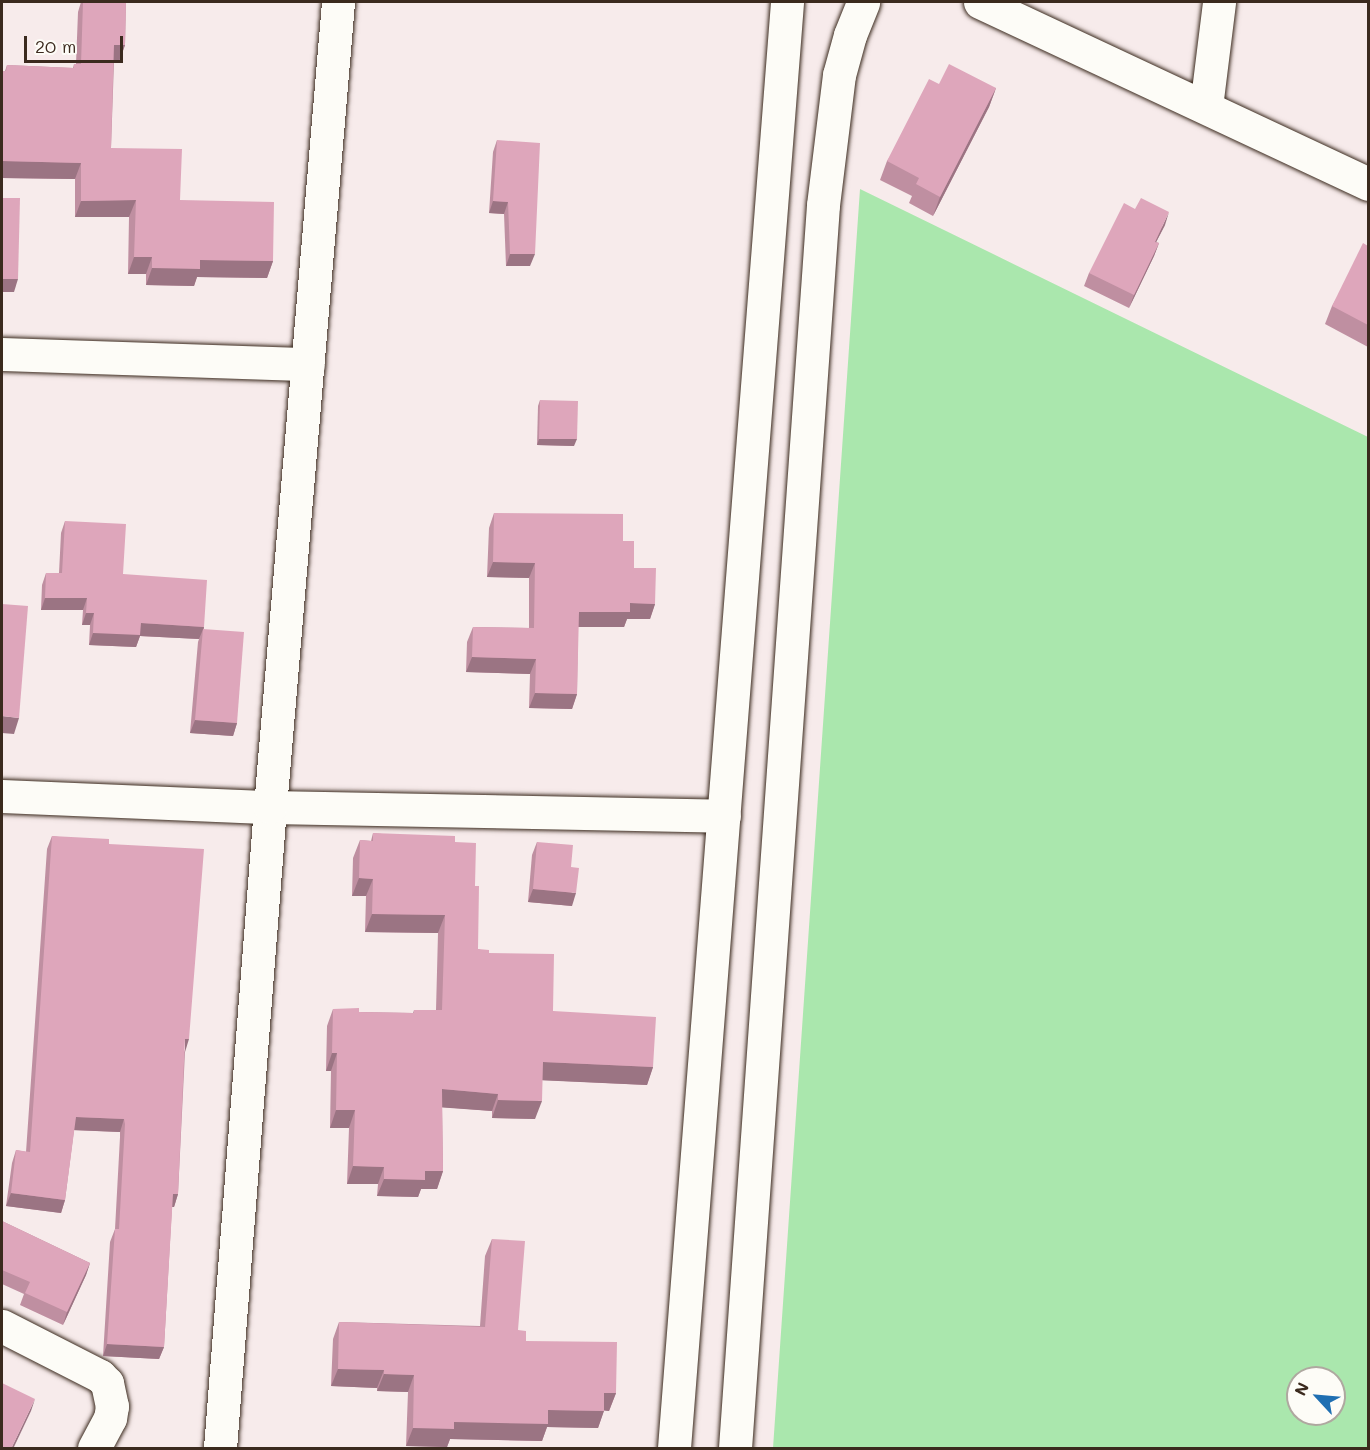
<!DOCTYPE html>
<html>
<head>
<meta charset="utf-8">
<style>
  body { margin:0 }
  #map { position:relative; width:1370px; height:1450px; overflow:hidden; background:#f7ebeb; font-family:Mali,sans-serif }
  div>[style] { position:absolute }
  .green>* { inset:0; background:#aae7ad }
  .roads { filter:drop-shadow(0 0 2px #3b2a1e) drop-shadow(0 0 2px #3b2a1e) }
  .street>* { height:33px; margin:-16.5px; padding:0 16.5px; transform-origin:16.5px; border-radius:16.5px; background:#fdfcf7 }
  .wall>* { inset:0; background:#bf8fa1 }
  .shaded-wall>* { inset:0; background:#9b7483 }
  .building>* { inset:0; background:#dea6bb }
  span { translate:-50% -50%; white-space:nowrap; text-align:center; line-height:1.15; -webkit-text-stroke:4.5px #fdfcf7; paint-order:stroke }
  .frame { position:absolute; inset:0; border:3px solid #3b2a1e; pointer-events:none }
  .north { position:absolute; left:1286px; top:1366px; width:60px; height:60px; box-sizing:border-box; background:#fdfcf7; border:2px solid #afa8a0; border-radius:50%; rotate:296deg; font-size:16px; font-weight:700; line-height:24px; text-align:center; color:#3b2a1e }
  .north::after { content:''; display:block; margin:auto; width:21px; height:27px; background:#1f6fb2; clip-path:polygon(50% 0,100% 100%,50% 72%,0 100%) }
  .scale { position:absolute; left:24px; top:36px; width:99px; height:27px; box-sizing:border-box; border:3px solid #3b2a1e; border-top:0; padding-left:8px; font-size:18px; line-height:21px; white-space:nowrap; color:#3b2a1e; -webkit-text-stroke:4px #fdfcf7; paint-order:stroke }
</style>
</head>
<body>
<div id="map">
  <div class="green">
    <div style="clip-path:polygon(evenodd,860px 189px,1368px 437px,1368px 1448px,773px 1448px,860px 189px,1298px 1378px,1334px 1378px,1334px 1414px,1298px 1414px,1298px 1378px)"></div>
  </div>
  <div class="roads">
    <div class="street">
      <div style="left:980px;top:2px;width:429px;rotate:25.1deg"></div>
      <div style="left:1206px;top:107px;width:106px;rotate:-82.9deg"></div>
      <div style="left:2px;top:354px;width:306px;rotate:1.9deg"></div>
      <div style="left:2px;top:796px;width:268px;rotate:2.4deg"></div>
      <div style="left:270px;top:807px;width:454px;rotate:1.1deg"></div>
      <div style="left:2px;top:1326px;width:110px;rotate:27deg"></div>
      <div style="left:100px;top:1376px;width:10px;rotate:45deg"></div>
      <div style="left:107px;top:1383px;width:24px;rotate:78deg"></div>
      <div style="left:112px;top:1406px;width:12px;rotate:99deg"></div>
      <div style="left:110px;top:1418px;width:34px;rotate:118deg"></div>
      <div style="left:220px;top:1448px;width:643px;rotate:-85.54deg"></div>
      <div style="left:270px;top:807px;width:808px;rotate:-85.17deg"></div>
      <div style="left:674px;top:1448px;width:1450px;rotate:-85.53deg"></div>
      <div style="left:735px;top:1448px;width:1246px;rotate:-85.95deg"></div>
      <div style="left:823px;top:205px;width:131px;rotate:-83deg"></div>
      <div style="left:839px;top:75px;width:41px;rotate:-74.6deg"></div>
      <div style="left:850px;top:35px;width:35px;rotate:-68deg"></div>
    </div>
  </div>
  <div class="wall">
    <div style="clip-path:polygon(81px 2px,126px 2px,125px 45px,119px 62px,114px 62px,111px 148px,180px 200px,273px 261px,267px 278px,197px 277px,194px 286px,146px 285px,146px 274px,128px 274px,129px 217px,75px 217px,75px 179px,2px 178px,2px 71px,5px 71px,7px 65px,73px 68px,74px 64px,76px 64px,78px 12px)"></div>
    <div style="clip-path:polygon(939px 84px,996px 88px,989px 107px,933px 216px,909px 203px,912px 196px,880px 180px,887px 161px)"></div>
    <div style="clip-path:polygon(497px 140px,530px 266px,506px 266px,504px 214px,489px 213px,493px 152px)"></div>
    <div style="clip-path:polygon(1165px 225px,1156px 242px,1159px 243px,1154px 256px,1129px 308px,1084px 286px,1089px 273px)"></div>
    <div style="clip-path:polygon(1368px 246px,1368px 347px,1325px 324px,1332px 306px)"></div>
    <div style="clip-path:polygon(540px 400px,574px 446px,537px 445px,538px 406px)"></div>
    <div style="clip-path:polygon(494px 513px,623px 541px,634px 568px,655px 604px,650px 619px,627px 619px,624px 627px,578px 627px,577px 694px,572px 709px,529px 708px,530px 674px,466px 672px,467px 642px,473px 627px,529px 628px,529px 578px,487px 577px,489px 528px)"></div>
    <div style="clip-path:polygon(65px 521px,123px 574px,204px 627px,204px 629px,237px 723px,233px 736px,190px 733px,198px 642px,199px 639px,140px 636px,136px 647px,89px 645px,90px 625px,82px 625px,83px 610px,41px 610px,42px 585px,46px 573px,59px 573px,61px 533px)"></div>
    <div style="clip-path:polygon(373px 833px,455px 842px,475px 886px,478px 949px,489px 953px,553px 1011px,653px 1067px,647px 1085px,542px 1080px,535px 1119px,492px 1118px,492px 1111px,442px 1107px,443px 1171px,437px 1189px,421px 1189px,418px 1197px,377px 1196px,378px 1184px,347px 1184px,349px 1128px,330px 1128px,331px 1071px,326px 1071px,327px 1026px,333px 1009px,359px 1012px,413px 1013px,414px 1010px,436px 1010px,438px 933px,365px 932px,366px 896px,352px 896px,353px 858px,360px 840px,371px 841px)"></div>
    <div style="clip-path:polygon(52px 836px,109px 844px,185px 1052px,178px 1194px,174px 1207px,172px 1207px,164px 1347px,159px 1359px,103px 1356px,110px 1242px,115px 1229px,120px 1137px,120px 1132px,74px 1130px,65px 1200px,61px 1213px,6px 1206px,12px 1163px,16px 1150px,26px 1152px,47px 849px)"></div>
    <div style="clip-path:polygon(537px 842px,571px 867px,572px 906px,528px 902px,532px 855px)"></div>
    <div style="clip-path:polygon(2px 1221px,90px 1263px,86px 1275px,63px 1325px,20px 1305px,24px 1294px,2px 1284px)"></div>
    <div style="clip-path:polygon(492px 1239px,518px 1330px,526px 1341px,616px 1393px,609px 1411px,604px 1410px,598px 1428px,547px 1427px,542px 1441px,450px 1439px,447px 1447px,406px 1446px,408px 1392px,377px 1391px,377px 1388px,331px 1386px,333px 1339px,339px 1322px,480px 1326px,485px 1256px)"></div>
  </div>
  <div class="shaded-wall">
    <div style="clip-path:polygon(114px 45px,125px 45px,119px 62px,108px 62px)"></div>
    <div style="clip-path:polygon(996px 88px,989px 107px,933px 216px,940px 197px)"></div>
    <div style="clip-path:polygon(2px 161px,81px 163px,75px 179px,2px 178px)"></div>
    <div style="clip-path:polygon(136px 200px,129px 217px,75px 217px,81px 201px)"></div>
    <div style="clip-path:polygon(493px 201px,508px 202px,504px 214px,489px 213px)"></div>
    <div style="clip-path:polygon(1169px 212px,1165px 225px,1150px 254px,1155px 242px)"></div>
    <div style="clip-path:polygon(1159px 243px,1154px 256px,1129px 308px,1134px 295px)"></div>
    <div style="clip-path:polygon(510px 254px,535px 254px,530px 266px,506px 266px)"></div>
    <div style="clip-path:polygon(134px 257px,152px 257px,146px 274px,128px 274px)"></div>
    <div style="clip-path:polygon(200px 260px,273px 261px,267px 278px,197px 277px,194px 286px,146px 285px,152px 268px)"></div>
    <div style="clip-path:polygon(2px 279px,18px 279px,14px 292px,2px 292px)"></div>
    <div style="clip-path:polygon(539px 439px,577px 439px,574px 446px,537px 445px)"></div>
    <div style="clip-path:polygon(493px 562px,535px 563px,529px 578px,487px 577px)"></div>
    <div style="clip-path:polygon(45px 598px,87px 598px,83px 610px,41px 610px)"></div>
    <div style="clip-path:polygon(630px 603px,655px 604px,650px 619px,627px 619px,624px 627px,573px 627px,579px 612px)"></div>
    <div style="clip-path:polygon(86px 613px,94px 613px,90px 625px,82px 625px)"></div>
    <div style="clip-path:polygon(141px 623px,204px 627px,199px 639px,140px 636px,136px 647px,89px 645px,93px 633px)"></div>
    <div style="clip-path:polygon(472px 657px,536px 659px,530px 674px,466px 672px)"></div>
    <div style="clip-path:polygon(535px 693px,577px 694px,572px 709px,529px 708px)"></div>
    <div style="clip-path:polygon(2px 716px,19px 718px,14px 734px,2px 733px)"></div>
    <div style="clip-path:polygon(195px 720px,237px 723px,233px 736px,190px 733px)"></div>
    <div style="clip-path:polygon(359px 878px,373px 879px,366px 896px,352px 896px)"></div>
    <div style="clip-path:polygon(533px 889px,576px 893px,572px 906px,528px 902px)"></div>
    <div style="clip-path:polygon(372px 914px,445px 915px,438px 933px,365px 932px)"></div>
    <div style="clip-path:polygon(185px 1039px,189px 1039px,185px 1052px)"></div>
    <div style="clip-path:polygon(332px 1053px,337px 1053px,331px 1071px,326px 1071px)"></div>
    <div style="clip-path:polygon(543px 1062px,653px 1067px,647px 1085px,536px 1080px)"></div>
    <div style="clip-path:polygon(442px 1089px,498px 1094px,492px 1111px,436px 1107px)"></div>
    <div style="clip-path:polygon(498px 1100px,542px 1101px,535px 1119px,492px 1118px)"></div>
    <div style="clip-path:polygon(336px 1110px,355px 1110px,349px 1128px,330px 1128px)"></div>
    <div style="clip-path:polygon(76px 1117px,124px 1119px,120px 1132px,71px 1130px)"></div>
    <div style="clip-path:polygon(353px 1166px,384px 1167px,378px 1184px,347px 1184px)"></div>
    <div style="clip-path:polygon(425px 1171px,443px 1171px,437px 1189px,421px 1189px,418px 1197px,377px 1196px,384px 1179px)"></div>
    <div style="clip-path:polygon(11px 1193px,65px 1200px,61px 1213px,6px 1206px)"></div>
    <div style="clip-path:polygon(173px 1194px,178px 1194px,174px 1207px,168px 1207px)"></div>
    <div style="clip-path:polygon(90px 1263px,86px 1275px,63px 1325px,67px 1312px)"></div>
    <div style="clip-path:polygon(107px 1344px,164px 1347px,159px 1359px,103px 1356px)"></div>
    <div style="clip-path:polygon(338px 1369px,384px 1370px,377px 1388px,331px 1386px)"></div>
    <div style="clip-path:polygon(384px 1374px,414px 1375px,408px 1392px,377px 1391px)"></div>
    <div style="clip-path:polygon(604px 1393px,616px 1393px,609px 1411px,598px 1410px)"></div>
    <div style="clip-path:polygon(35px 1399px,31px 1411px,13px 1449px,11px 1449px)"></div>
    <div style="clip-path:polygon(548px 1410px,604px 1411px,598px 1428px,547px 1427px,542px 1441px,450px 1439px,447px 1447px,406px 1446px,413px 1428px,454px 1422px)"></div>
  </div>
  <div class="building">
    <div style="clip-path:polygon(83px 2px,126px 2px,125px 45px,114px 45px,111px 148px,182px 149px,180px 200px,274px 202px,273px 261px,200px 260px,200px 269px,152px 268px,152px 257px,134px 257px,136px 200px,81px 201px,81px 163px,2px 161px,2px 71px,6px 71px,7px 65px,74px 68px,74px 64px,81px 64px)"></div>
    <div style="clip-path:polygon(949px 64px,996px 88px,940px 197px,916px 184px,919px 178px,887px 161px,929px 79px,939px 84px)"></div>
    <div style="clip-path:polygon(497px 140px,540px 143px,535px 254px,510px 254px,508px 202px,493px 201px)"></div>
    <div style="clip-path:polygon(2px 198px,20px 198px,18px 279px,2px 279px)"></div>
    <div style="clip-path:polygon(1141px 198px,1169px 212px,1155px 242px,1159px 243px,1134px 295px,1089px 273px,1124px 203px,1135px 209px)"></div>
    <div style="clip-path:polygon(1363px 243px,1368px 246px,1368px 325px,1332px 306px)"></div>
    <div style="clip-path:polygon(540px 400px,578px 401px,577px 439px,539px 439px)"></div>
    <div style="clip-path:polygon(494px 513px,623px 514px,623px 541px,634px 541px,634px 568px,656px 568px,655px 604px,630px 603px,630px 612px,579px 612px,577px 694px,535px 693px,536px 659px,472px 657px,473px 627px,534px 628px,535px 563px,493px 562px)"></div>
    <div style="clip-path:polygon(65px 521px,126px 524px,123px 574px,207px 580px,204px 627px,141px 623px,140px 635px,93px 633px,94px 613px,86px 613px,87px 598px,45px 598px,46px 573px,62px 573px)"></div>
    <div style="clip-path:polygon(2px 604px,28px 606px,19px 718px,2px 716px)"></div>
    <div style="clip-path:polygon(203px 629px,244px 632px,237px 723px,195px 720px)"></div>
    <div style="clip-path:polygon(373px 833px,455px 836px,455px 842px,476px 843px,475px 886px,479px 886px,478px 949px,489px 950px,489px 953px,554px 954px,553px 1011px,656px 1017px,653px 1067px,543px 1062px,542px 1101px,498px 1100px,498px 1094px,442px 1089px,443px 1171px,425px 1171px,425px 1180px,384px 1179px,384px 1167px,353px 1166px,355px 1110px,336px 1110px,337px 1053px,332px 1053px,333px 1009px,359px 1008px,359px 1012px,414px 1013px,414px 1010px,442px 1010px,445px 915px,372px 914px,373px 879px,359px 878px,360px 840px,373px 841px)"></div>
    <div style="clip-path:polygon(52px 836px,109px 839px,109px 844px,204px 849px,189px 1039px,185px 1039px,178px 1194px,173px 1194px,164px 1347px,107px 1344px,115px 1229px,119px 1229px,125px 1124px,124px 1119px,76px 1117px,65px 1200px,11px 1193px,16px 1150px,30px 1152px)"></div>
    <div style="clip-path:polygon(537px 842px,573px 845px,571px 867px,579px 868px,576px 893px,533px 889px)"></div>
    <div style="clip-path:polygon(2px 1221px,90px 1263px,67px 1312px,25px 1293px,30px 1282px,2px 1270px)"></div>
    <div style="clip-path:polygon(492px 1239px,525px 1241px,518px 1330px,526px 1331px,526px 1341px,617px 1342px,616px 1393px,604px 1393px,604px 1411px,548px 1410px,548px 1424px,454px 1422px,454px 1429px,413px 1428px,414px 1375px,384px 1374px,384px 1370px,338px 1369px,339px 1322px,485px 1327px)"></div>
    <div style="clip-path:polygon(2px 1383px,35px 1399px,11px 1449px,2px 1449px)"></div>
  </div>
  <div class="frame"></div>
  <div class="north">N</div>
  <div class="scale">20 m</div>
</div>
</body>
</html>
